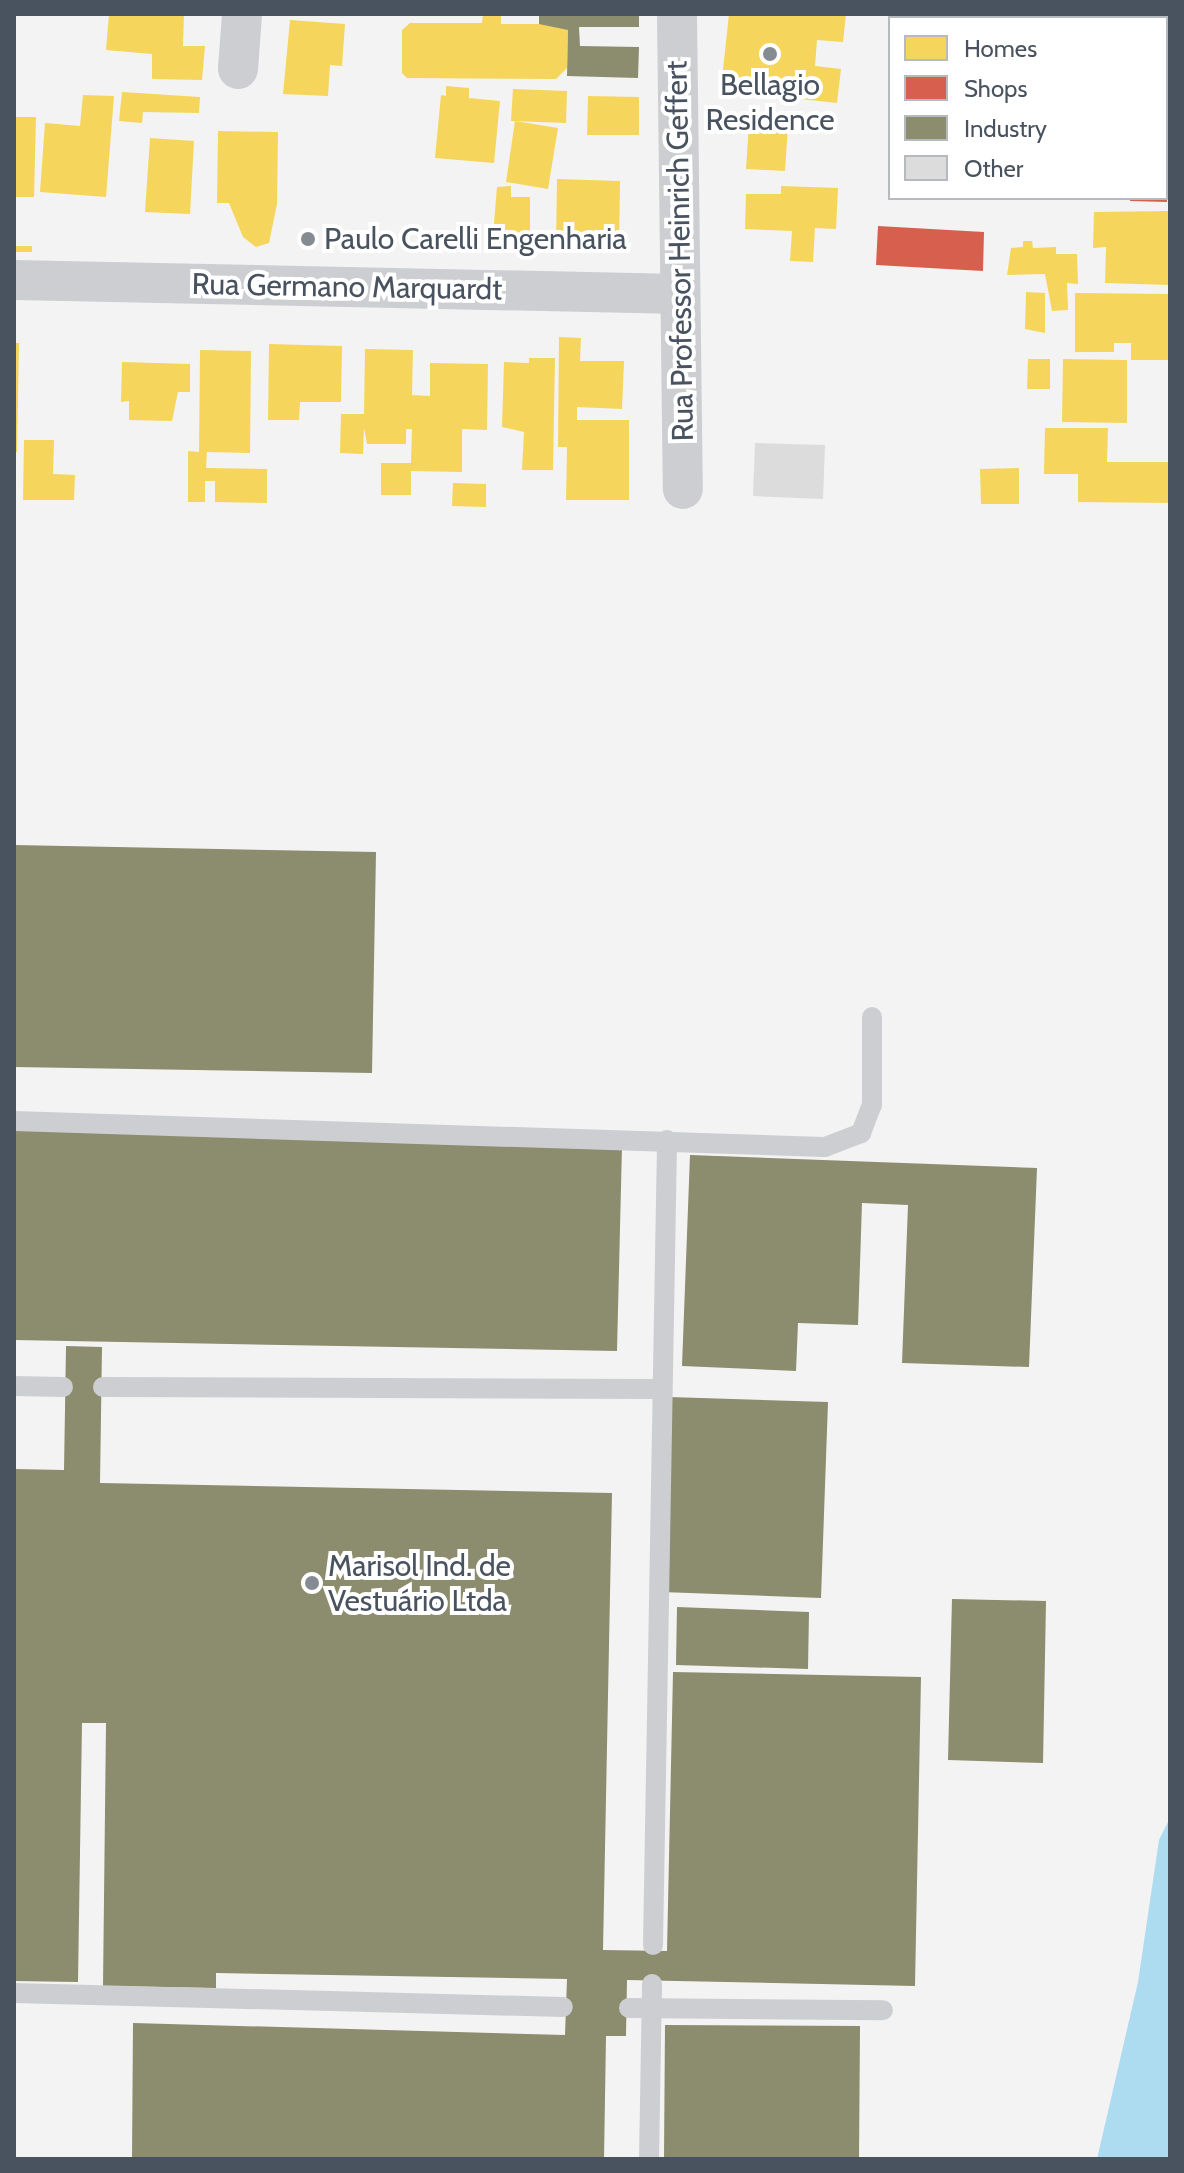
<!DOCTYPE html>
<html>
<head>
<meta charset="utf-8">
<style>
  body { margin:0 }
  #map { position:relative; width:1184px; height:2173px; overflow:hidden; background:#f3f3f3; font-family:Cabin,sans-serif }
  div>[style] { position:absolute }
  .water>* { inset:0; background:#addbf0 }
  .homes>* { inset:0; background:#f6d55c }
  .shops>* { inset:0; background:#d6604d }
  .industry>* { inset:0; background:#8c8c6e }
  .building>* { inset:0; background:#dcdcdd }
  .service>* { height:20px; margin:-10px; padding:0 10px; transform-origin:10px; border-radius:10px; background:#cdced1 }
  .minor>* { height:40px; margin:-20px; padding:0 20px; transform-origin:20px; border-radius:20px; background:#cdced1 }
  .dots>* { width:22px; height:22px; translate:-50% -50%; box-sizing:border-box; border:4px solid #fff; border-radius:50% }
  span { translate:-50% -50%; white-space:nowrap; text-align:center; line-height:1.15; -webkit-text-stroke:8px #fff; paint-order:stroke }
  .poi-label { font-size:30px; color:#495360 }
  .left { translate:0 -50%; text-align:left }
  .street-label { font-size:30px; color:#495360 }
  .frame { position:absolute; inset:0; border:16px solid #495360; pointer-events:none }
  .legend { position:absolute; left:888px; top:16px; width:280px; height:184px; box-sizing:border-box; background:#fff; border:2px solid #b6babf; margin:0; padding:10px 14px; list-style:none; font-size:24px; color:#495360 }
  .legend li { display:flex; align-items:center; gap:16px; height:40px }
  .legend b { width:40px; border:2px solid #b6babf }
</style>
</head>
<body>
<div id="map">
  <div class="water">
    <div style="clip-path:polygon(1170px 1818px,1170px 2159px,1097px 2159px,1138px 1982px,1159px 1840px)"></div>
  </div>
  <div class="homes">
    <div style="clip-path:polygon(109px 14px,184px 15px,183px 46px,205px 46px,202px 80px,152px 79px,152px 54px,106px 50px)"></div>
    <div style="clip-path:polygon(483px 14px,501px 14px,501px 24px,560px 24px,568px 30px,567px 68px,556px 79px,407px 78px,402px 73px,402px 30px,410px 23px,482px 23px)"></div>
    <div style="clip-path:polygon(729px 14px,846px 14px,843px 42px,817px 40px,815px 66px,841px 69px,837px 103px,774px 96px,776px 78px,754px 76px,752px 91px,721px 88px)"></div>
    <div style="clip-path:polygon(1141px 14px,1170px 14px,1170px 28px,1166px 18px)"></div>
    <div style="clip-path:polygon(290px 20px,345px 24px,342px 66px,330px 65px,328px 96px,283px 94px)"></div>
    <div style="clip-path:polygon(1166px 37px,1170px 37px,1170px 82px,1166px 82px)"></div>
    <div style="clip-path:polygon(446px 86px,469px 88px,469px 98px,500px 101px,494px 163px,435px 158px,441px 95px,446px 96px)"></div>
    <div style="clip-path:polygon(513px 89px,567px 91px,566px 123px,511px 121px)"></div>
    <div style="clip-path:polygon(122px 92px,200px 97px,199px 113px,143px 112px,142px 123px,119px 121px)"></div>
    <div style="clip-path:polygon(83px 95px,114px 96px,106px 197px,40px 192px,45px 123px,80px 126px)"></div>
    <div style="clip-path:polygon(588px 96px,639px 97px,639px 135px,587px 135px)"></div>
    <div style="clip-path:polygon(1166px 100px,1170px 100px,1170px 132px,1166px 133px)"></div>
    <div style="clip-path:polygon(14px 117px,36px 117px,34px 197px,14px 197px)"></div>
    <div style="clip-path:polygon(515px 121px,558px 128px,548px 189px,506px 182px)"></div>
    <div style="clip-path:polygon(749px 124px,788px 127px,785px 171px,746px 169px)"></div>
    <div style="clip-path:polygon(218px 131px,278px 132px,277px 204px,269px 243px,256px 247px,243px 237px,229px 203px,217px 203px)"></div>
    <div style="clip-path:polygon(150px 138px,194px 141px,190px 214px,145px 212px)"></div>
    <div style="clip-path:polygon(557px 179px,620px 181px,619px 246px,556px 245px)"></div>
    <div style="clip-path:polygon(511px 186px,511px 197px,530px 197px,530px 235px,493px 235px,497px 187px)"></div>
    <div style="clip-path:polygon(781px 186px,838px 188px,836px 229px,815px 228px,813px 262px,790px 261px,792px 231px,745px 229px,746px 194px,781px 194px)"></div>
    <div style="clip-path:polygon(1170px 211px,1170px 285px,1105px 283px,1106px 247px,1093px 248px,1094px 212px)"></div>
    <div style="clip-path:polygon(1023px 241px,1032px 241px,1033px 248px,1056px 247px,1056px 254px,1077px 254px,1078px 284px,1067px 283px,1068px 310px,1052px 311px,1045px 274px,1007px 275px,1011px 248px,1023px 247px)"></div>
    <div style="clip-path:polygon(14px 246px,32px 246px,32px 252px,14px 252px)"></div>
    <div style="clip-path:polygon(1026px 292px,1045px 293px,1045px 333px,1025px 329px)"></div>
    <div style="clip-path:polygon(1075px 293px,1170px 294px,1170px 360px,1131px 360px,1131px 343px,1114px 343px,1114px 352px,1075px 352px)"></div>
    <div style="clip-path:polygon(559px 337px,581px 338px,580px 361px,624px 361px,622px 409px,577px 407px,577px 420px,629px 420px,629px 500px,566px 500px,567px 447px,558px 447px)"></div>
    <div style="clip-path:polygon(14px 343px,19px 343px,17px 452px,14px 452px)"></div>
    <div style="clip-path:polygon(269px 344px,342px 346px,341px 402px,300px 402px,299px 420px,268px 420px)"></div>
    <div style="clip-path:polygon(365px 349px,413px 350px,412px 395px,430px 396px,430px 363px,488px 364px,487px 430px,462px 429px,462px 472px,411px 471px,411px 495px,381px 495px,381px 463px,411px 463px,412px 429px,406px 429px,406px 444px,367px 444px,364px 428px,363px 454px,340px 453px,341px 414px,364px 414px)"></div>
    <div style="clip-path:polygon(200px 350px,251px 351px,250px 453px,207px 452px,206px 468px,267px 469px,267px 503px,215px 502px,215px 481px,205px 481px,205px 502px,188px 502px,188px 451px,199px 452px)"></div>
    <div style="clip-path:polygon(529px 358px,555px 358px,553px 470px,522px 470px,524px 432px,502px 427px,504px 362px,529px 363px)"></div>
    <div style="clip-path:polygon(1028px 359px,1050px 359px,1050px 389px,1027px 389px)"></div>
    <div style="clip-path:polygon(1063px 359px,1127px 360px,1127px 423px,1062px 422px)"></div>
    <div style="clip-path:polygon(122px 362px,190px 364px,190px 392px,178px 392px,172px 421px,129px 420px,129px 401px,121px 402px)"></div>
    <div style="clip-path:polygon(1045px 428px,1108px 428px,1107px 462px,1170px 462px,1170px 503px,1078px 502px,1078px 474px,1044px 474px)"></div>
    <div style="clip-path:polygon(24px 440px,54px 440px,53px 474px,75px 475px,74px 500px,23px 500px)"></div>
    <div style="clip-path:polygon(1019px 468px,1019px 504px,981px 504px,980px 469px)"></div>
    <div style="clip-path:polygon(453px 483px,486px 484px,486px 507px,452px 506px)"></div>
  </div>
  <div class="shops">
    <div style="clip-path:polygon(1130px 198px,1167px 198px,1167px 202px,1130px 201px)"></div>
    <div style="clip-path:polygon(878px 226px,984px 232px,983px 271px,876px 265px)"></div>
  </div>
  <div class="industry">
    <div style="clip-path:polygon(539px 14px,639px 14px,639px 27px,579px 27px,580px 46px,639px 47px,638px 78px,567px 76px,568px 30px,539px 24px)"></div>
    <div style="clip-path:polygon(14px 845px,376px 852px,372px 1073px,14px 1067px)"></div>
    <div style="clip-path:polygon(14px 1130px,622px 1146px,617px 1351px,14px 1340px)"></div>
    <div style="clip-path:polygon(690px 1155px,1037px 1168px,1029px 1367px,902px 1363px,908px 1205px,862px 1203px,858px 1325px,798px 1323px,796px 1371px,682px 1366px)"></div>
    <div style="clip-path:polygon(66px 1346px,102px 1347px,100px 1483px,612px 1493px,603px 1950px,667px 1951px,673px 1672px,921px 1677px,915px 1986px,627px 1980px,626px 2036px,606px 2036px,604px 2159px,132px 2159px,133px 2023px,565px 2035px,567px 1979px,216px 1973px,216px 1988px,103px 1986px,106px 1723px,82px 1723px,78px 1982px,14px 1981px,14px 1469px,64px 1470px)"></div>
    <div style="clip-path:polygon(669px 1397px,828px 1402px,821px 1598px,662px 1592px)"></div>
    <div style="clip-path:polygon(952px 1599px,1046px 1601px,1043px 1763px,948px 1760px)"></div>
    <div style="clip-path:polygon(677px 1607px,809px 1612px,808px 1669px,676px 1665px)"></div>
    <div style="clip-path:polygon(665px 2025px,860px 2026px,859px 2159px,664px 2159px)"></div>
  </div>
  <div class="building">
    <div style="clip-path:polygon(755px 443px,825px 445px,823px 499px,753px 496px)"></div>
  </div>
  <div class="service">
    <div style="left:14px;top:1121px;width:811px;rotate:1.84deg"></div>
    <div style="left:825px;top:1147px;width:39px;rotate:-21deg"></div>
    <div style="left:861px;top:1133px;width:30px;rotate:-69deg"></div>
    <div style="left:872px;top:1105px;width:88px;rotate:-90deg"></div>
    <div style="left:14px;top:1386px;width:49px;rotate:1.2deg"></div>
    <div style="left:103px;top:1387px;width:559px;rotate:0.2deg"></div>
    <div style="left:653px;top:1945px;width:805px;rotate:-89deg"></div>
    <div style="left:14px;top:1993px;width:549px;rotate:1.46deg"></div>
    <div style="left:629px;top:2008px;width:254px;rotate:0.5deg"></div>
    <div style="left:649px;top:2159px;width:175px;rotate:-89deg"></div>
  </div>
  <div class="minor">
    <div style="left:677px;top:14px;width:475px;rotate:89.3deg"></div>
    <div style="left:238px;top:69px;width:55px;rotate:-85.8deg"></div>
    <div style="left:14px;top:280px;width:666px;rotate:1.2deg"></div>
  </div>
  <div class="dots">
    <div style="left:770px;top:54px;background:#848b93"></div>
    <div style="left:308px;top:239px;background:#848b93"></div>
    <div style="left:312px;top:1583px;background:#848b93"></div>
  </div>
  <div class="poi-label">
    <span style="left:770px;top:102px">Bellagio<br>Residence</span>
    <span class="left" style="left:324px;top:239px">Paulo Carelli Engenharia</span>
    <span class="left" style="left:328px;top:1583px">Marisol Ind. de<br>Vestuário Ltda</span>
  </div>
  <div class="street-label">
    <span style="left:680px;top:251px;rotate:-91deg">Rua Professor Heinrich Geffert</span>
    <span style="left:347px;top:287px;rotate:1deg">Rua Germano Marquardt</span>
  </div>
  <div class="frame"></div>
  <ul class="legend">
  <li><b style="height:22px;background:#f6d55c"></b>Homes</li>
  <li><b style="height:22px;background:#d6604d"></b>Shops</li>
  <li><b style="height:22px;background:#8c8c6e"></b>Industry</li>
  <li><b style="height:22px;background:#dcdcdd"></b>Other</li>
  </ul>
</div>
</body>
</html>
